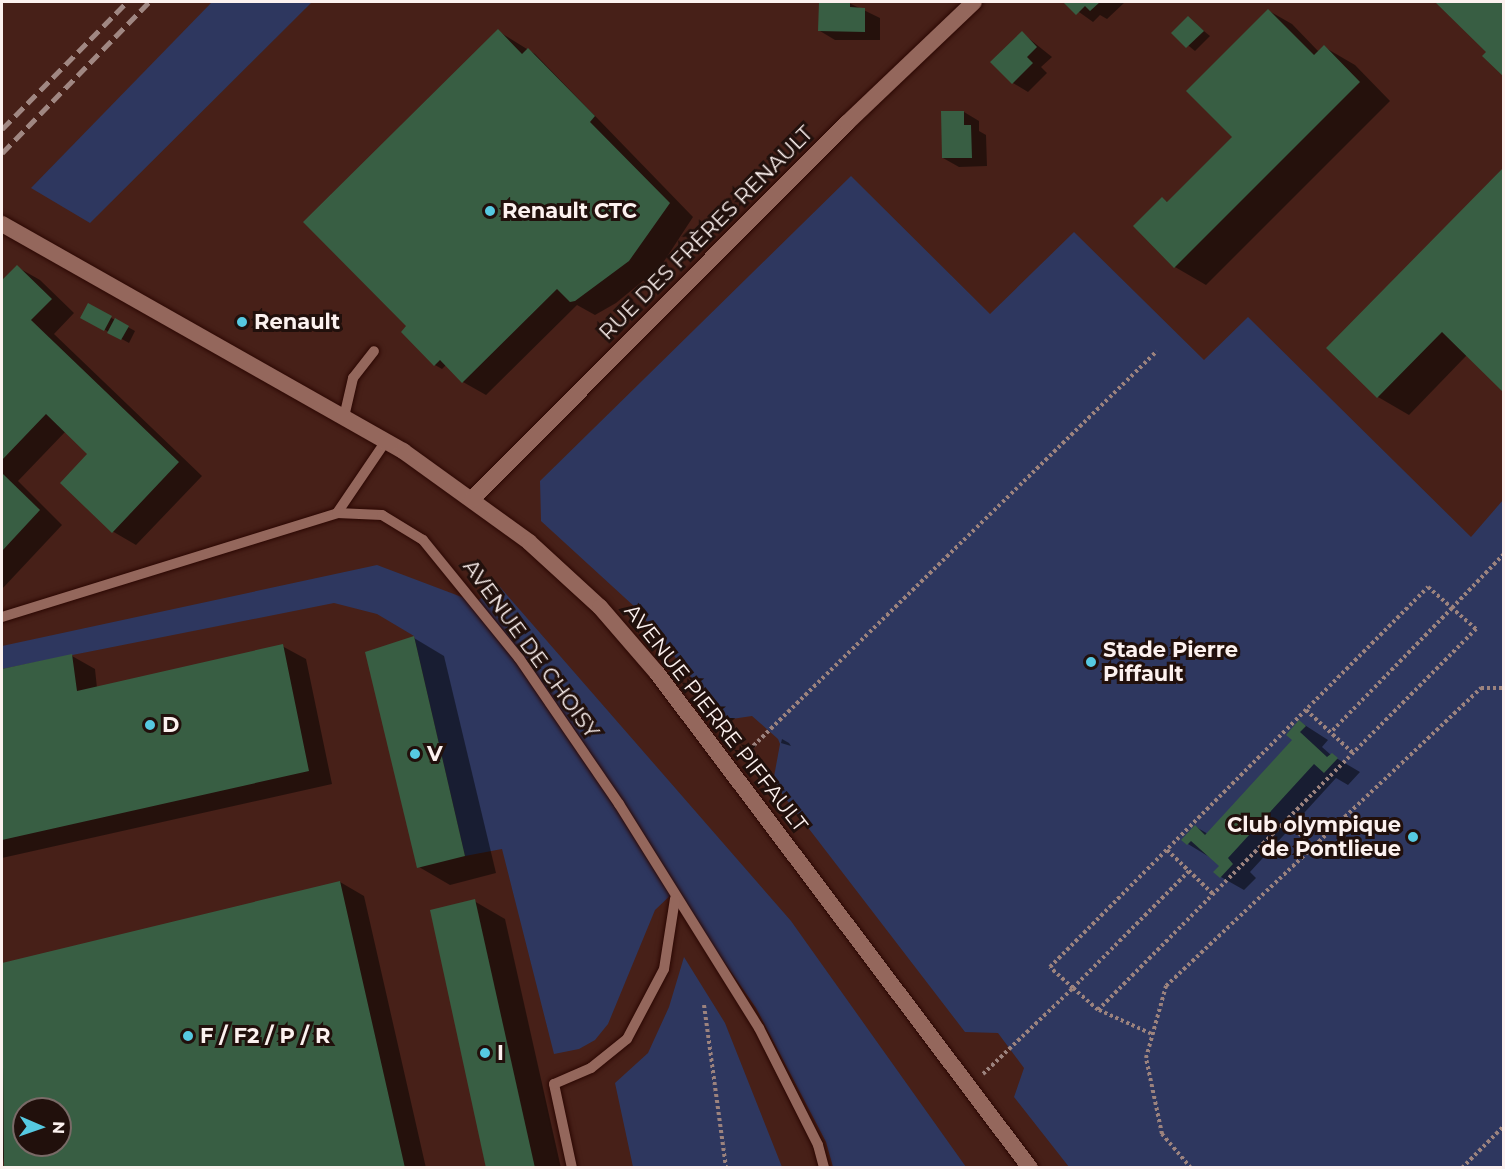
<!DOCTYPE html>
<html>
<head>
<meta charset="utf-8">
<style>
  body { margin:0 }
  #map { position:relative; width:1505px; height:1169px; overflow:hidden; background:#472018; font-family:Montserrat,sans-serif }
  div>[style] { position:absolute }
  .green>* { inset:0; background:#2e375f }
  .shadow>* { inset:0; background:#0007 }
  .building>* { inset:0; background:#385e43 }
  .path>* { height:4px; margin-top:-2px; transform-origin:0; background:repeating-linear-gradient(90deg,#9c837e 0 3px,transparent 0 6px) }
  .roads { filter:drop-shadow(0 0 2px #2b0703) drop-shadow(0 0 2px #2b0703) }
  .service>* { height:10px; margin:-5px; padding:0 5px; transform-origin:5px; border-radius:5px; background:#94675c }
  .minor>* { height:16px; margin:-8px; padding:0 8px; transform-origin:8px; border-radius:8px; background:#94675c }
  .rail>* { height:4.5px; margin-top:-2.25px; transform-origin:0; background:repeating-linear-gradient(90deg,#a08782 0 12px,transparent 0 18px) }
  .dots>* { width:16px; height:16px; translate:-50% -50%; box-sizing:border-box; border:3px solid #21100c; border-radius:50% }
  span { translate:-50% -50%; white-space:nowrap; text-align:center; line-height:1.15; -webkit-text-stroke:6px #21100c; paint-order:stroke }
  .poi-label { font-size:21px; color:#fcf1ef; font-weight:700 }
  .left { translate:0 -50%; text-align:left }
  .right { translate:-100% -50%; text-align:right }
  .street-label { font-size:21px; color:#fcf1ef }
  .frame { position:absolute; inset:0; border:3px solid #fcf1ef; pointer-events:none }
  .north { position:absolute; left:12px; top:1097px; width:60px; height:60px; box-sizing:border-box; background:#21100c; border:2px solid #796a67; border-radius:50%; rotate:92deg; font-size:16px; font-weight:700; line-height:24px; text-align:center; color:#fcf1ef }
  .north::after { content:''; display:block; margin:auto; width:21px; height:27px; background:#56c9e1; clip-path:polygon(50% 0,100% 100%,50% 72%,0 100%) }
</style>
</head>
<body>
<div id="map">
  <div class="green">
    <div style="clip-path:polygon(212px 2px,312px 2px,90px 223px,31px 188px)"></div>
    <div style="clip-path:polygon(851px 176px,990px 314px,1074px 232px,1204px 360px,1248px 317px,1471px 537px,1503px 500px,1503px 1167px,1069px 1167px,1014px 1097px,1024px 1068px,998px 1033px,965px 1032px,773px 782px,780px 744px,778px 739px,752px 716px,725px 720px,636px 608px,541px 521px,540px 481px)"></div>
    <div style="clip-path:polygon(377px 565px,475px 602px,500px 587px,791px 921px,966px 1167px,833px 1167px,826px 1142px,756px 1008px,675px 891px,655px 910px,608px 1024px,595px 1040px,579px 1049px,554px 1054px,502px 849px,465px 856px,414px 636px,377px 614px,334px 603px,2px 669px,2px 646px)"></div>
    <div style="clip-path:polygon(684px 957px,725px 1023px,782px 1167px,633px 1167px,615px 1083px,648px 1053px,669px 1007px)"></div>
  </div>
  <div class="shadow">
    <div style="clip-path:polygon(1065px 2px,1125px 2px,1107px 19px,1100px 15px,1093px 22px)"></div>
    <div style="clip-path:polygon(1437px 2px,1504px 2px,1504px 75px,1489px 52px)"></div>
    <div style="clip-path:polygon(849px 3px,880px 18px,880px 40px,835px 40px,820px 31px)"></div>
    <div style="clip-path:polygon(1269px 11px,1292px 24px,1319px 52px,1324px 47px,1355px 65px,1390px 101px,1206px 285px,1175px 267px,1135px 226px,1162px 199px,1169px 203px,1234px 137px)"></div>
    <div style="clip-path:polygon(1188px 18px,1210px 36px,1195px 51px,1173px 33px)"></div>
    <div style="clip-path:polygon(498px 31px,535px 54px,693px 217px,661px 266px,616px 303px,595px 315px,577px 305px,486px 395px,463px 382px,446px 365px,442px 369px,435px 365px,408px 326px)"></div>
    <div style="clip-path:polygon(1022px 33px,1052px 57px,1041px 67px,1047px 73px,1028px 92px,1013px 83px)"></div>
    <div style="clip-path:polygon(964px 112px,979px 121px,979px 131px,986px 135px,987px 166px,959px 167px,943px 158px)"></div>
    <div style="clip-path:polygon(1504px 169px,1467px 355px,1409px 415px,1378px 397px,1328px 348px)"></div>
    <div style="clip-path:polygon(17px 267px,40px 280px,74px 313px,54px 334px,202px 476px,136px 545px,112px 531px,90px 454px,66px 431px,18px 481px,62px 525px,2px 589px,2px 327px,5px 324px,2px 321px,2px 282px)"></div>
    <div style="clip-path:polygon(88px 305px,135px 331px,129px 343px,82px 317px)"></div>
    <div style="clip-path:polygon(414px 638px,444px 656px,496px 873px,450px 885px,419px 867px)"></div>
    <div style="clip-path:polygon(282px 646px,306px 659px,332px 784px,2px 858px,2px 670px,72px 656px,95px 669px,97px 688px)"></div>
    <div style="clip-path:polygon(1300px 722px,1328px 740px,1322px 747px,1331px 755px,1360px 772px,1348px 785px,1336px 778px,1250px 872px,1256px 878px,1244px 890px,1221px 877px,1221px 866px,1211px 858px,1188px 844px,1196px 827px,1208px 834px,1294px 740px)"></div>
    <div style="clip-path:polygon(782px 739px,789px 743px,791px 746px,781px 743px)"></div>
    <div style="clip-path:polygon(evenodd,340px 882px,364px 896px,426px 1168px,5px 1168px,2px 1152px,2px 964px,340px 882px,24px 1109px,60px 1109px,60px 1145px,24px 1145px,24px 1109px)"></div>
    <div style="clip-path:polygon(474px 901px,505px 919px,561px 1168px,487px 1168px)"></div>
  </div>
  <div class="building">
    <div style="clip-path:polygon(819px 2px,850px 2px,850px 7px,865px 8px,865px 32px,818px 31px)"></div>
    <div style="clip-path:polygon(1063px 2px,1100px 2px,1090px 11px,1085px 6px,1076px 15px)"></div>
    <div style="clip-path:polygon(1435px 2px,1504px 2px,1504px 77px,1482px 56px,1486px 52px)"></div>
    <div style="clip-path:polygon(1268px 9px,1314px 55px,1324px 45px,1360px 82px,1174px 268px,1133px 226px,1162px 197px,1167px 202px,1232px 137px,1186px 91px)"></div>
    <div style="clip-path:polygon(1188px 16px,1204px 31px,1186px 48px,1171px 33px)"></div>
    <div style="clip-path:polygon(498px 29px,522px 54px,528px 48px,595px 116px,590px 122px,670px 203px,629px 261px,575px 301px,570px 302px,557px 289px,462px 383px,440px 360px,434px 366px,401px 332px,406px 326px,303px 222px)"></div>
    <div style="clip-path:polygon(1022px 31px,1037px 47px,1027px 57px,1033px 63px,1012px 84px,990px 62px)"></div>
    <div style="clip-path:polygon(941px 111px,964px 111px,964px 125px,971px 125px,972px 158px,942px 158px)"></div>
    <div style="clip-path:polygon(1504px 167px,1504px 393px,1442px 332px,1377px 398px,1326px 348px)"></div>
    <div style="clip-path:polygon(17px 265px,52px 299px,31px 320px,179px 462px,112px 533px,60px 483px,87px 454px,46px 414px,2px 460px,2px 280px)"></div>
    <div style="clip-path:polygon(88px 303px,112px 316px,104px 331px,80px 318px)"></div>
    <div style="clip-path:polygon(115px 318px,129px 326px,121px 340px,107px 333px)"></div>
    <div style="clip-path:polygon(2px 473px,40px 510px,2px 551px)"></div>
    <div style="clip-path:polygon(414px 636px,465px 856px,417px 868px,365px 652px)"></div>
    <div style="clip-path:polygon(283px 644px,309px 771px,2px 840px,2px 669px,72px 654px,77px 691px)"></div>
    <div style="clip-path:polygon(1299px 720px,1306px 726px,1300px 732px,1327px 757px,1332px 753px,1338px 758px,1324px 773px,1314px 764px,1228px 858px,1233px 864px,1220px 878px,1213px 872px,1219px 866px,1191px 841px,1187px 845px,1181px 840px,1195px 825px,1205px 835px,1292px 740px,1286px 735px)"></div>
    <div style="clip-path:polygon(evenodd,340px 881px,405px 1168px,4px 1168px,2px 963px,340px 881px,24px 1109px,60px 1109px,60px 1145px,24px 1145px,24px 1109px)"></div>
    <div style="clip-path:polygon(475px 899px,535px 1168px,486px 1168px,430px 910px)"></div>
  </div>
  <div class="path">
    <div style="left:1306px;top:710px;width:64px;rotate:42.5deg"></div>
    <div style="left:745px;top:754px;width:576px;rotate:-44.37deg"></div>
    <div style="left:1286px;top:821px;width:37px;rotate:43deg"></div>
    <div style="left:1167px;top:850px;width:64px;rotate:43.7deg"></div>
    <div style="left:1189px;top:871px;width:165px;rotate:134.8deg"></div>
    <div style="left:1073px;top:988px;width:31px;rotate:-138deg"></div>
    <div style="left:1050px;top:967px;width:536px;rotate:-45.15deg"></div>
    <div style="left:1428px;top:587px;width:32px;rotate:41deg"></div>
    <div style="left:1452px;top:608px;width:173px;rotate:134.3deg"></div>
    <div style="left:704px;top:1005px;width:164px;rotate:82.3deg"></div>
    <div style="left:1099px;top:1010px;width:58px;rotate:24.4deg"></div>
    <div style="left:983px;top:1074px;width:124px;rotate:-43.7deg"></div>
    <div style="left:1073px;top:988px;width:33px;rotate:41deg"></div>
    <div style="left:1098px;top:1010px;width:537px;rotate:-45.23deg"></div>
    <div style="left:1476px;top:629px;width:32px;rotate:-139deg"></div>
    <div style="left:1452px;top:608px;width:75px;rotate:-46.1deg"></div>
    <div style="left:1191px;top:1168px;width:45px;rotate:-130.5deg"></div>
    <div style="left:1162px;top:1134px;width:78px;rotate:-101.9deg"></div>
    <div style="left:1146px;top:1058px;width:75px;rotate:-74.5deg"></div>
    <div style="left:1166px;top:986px;width:434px;rotate:-43.4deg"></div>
    <div style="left:1481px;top:688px;width:23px"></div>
    <div style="left:1462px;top:1168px;width:59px;rotate:-45deg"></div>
  </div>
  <div class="roads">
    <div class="service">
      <div style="left:344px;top:417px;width:40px;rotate:-77deg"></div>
      <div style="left:353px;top:378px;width:34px;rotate:-52deg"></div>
      <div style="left:337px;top:513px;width:87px;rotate:-55.8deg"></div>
      <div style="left:2px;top:617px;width:351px;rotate:-17.2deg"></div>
      <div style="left:337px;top:513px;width:45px;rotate:2.5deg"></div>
      <div style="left:382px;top:515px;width:48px;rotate:31.4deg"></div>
      <div style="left:423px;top:540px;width:152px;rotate:50.9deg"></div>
      <div style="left:519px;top:658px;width:177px;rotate:55.6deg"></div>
      <div style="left:619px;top:804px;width:264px;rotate:58deg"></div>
      <div style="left:759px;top:1028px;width:131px;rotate:63.2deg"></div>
      <div style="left:818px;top:1145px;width:24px;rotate:75deg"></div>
      <div style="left:572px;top:1168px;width:86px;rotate:-102.1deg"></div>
      <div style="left:554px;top:1084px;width:40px;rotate:-23.4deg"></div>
      <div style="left:591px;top:1068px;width:46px;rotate:-38.9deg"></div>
      <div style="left:627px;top:1039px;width:79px;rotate:-62.1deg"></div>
      <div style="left:664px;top:969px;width:71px;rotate:-81.1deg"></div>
    </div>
    <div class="minor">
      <div style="left:2px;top:224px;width:461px;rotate:29.5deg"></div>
      <div style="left:403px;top:451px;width:155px;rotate:35.8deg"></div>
      <div style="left:529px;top:542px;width:96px;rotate:42.5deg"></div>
      <div style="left:600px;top:607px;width:87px;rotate:49.2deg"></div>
      <div style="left:657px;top:673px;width:620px;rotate:53deg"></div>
      <div style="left:472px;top:499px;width:531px;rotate:-45.08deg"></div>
      <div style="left:847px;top:123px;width:175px;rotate:-43.6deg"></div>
    </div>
  </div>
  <div class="rail">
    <div style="left:2px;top:129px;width:178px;rotate:-45.5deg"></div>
    <div style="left:2px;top:153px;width:211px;rotate:-45.8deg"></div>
  </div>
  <div class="dots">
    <div style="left:490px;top:211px;background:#56c9e1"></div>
    <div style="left:242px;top:322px;background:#56c9e1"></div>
    <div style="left:1091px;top:662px;background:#56c9e1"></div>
    <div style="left:150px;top:725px;background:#56c9e1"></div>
    <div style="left:415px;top:754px;background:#56c9e1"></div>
    <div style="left:1413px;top:837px;background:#56c9e1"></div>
    <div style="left:188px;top:1036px;background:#56c9e1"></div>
    <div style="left:485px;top:1053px;background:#56c9e1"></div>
  </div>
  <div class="poi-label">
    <span class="left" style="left:502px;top:211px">Renault CTC</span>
    <span class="left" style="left:254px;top:322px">Renault</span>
    <span class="left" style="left:1103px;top:662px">Stade Pierre<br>Piffault</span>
    <span class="left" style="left:162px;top:725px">D</span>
    <span class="left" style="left:427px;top:754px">V</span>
    <span class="right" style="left:1401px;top:837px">Club olympique<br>de Pontlieue</span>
    <span class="left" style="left:200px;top:1036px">F / F2 / P / R</span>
    <span class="left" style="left:497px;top:1053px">I</span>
  </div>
  <div class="street-label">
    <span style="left:706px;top:233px;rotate:-45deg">RUE DES FRÈRES RENAULT</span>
    <span style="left:531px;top:649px;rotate:54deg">AVENUE DE CHOISY</span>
    <span style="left:716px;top:718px;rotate:52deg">AVENUE PIERRE PIFFAULT</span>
  </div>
  <div class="frame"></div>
  <div class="north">N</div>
</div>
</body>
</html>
